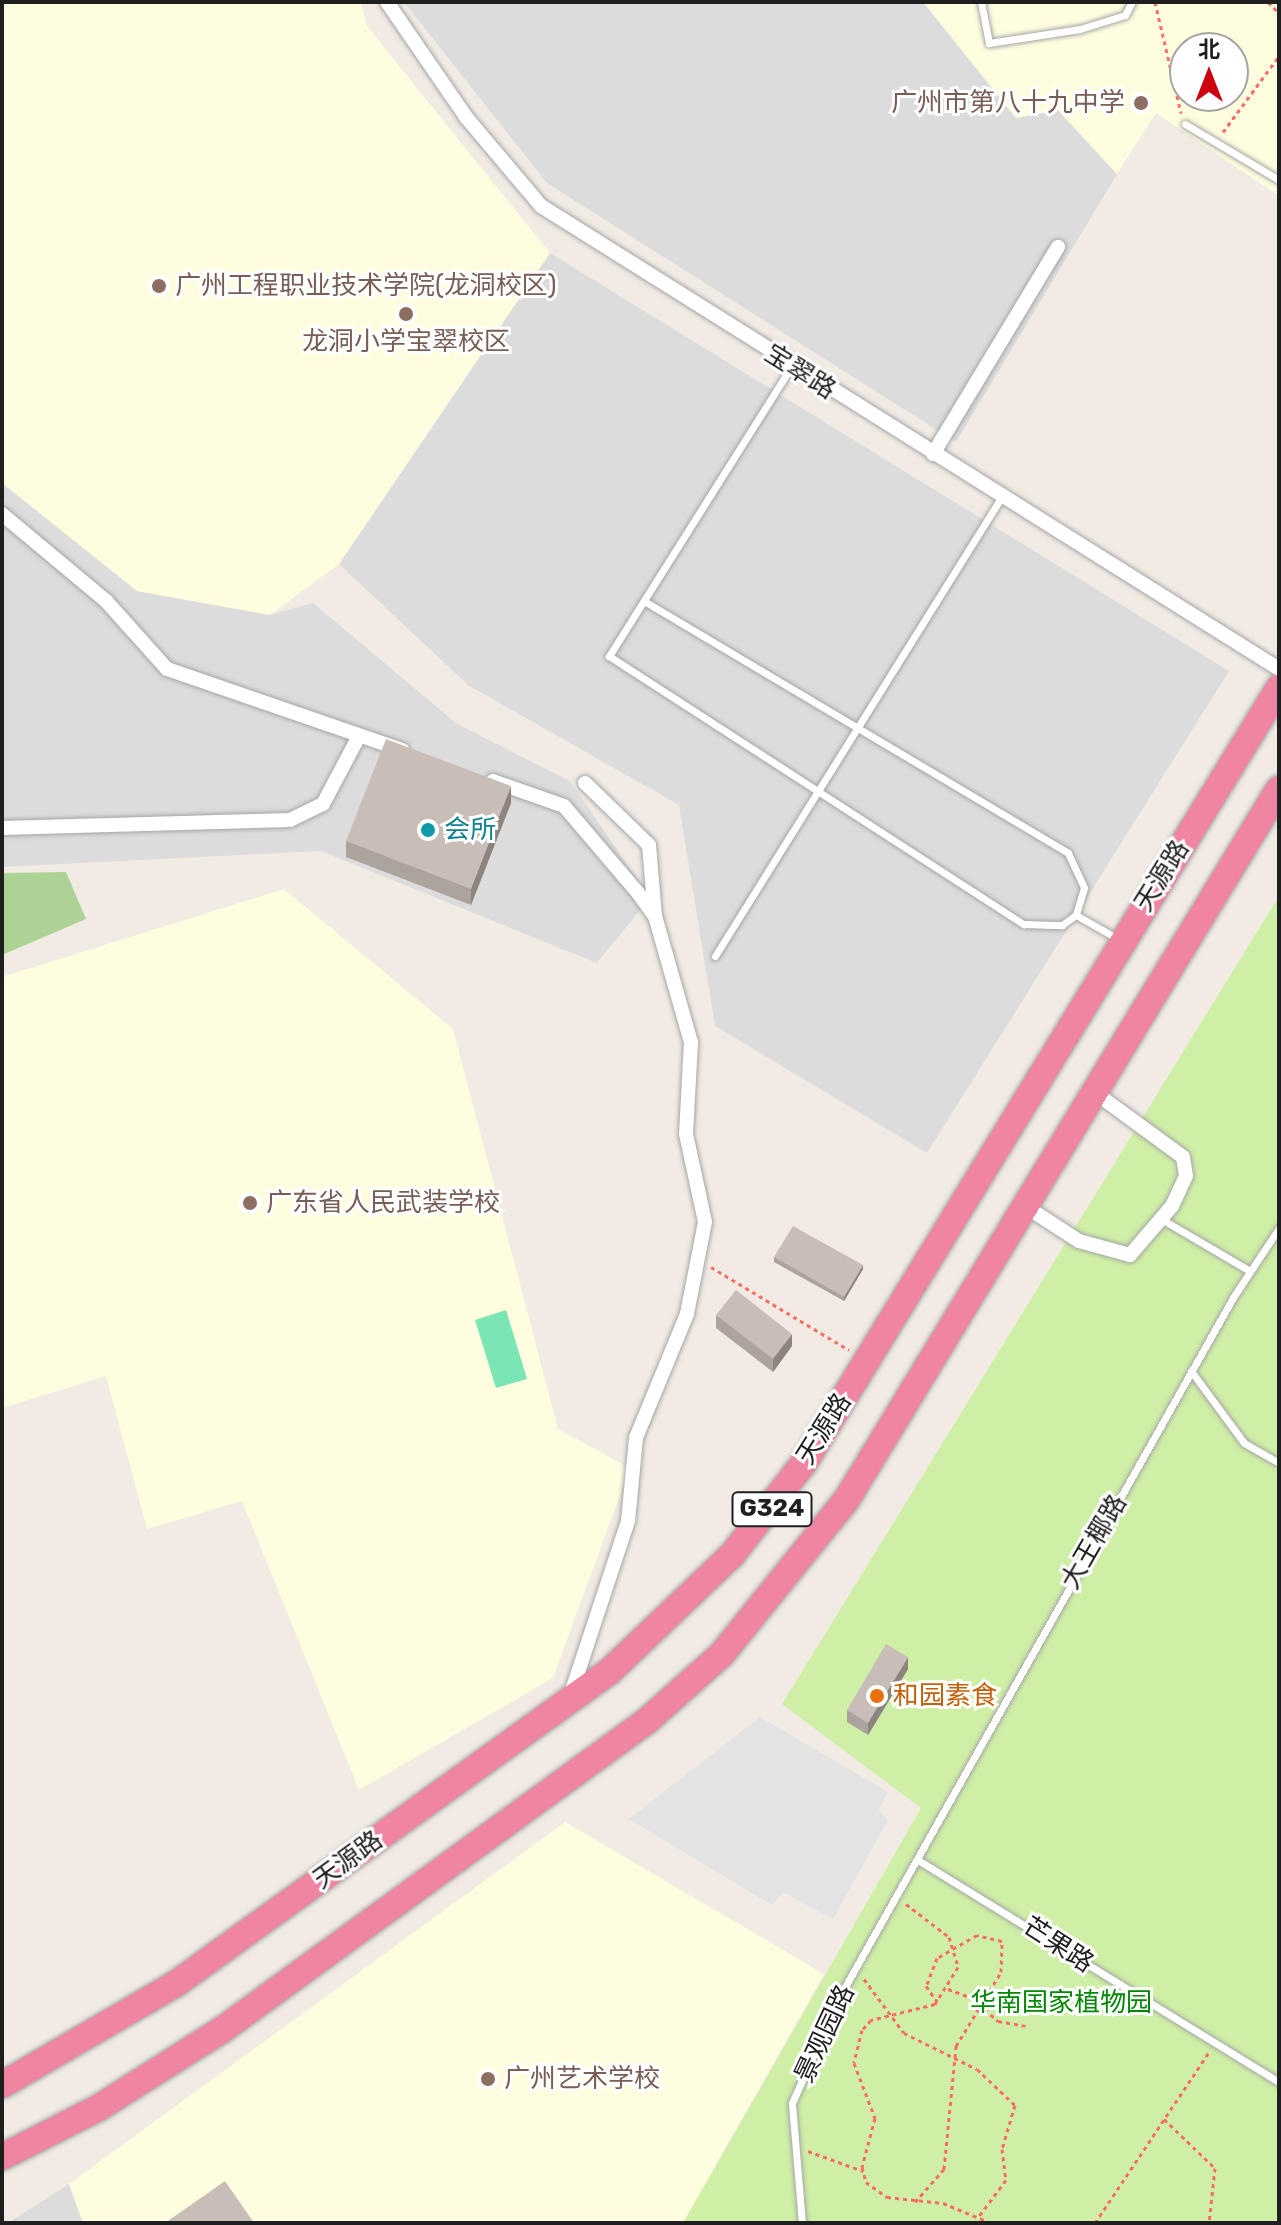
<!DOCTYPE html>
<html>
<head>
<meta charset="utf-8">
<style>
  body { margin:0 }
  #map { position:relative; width:1281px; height:2225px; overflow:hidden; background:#f1ebe4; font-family:Rubik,"Noto Sans SC",sans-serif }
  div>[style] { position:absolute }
  .residential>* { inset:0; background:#dddcdc }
  .education>* { inset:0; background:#fffddf }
  .grass>* { inset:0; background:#cfefa6 }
  .forest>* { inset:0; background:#acd395 }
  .pitch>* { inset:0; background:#7be6b5 }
  .parking>* { inset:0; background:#e3e3e3 }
  .path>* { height:3px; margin-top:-1.5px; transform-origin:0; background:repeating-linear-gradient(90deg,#ff6b67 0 4px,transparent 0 8px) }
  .roads { filter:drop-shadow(0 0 2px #a6a6a6) drop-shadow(0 0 2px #a6a6a6) }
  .lane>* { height:7px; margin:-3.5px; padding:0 3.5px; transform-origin:3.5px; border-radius:3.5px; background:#fff }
  .street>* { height:14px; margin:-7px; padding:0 7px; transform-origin:7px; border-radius:7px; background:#fff }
  .highway>* { height:26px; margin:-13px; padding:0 13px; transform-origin:13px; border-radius:13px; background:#ef85a1 }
  .wall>* { inset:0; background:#ada39d }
  .shaded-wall>* { inset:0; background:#8d8480 }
  .building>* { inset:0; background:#c9bdb7 }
  .dots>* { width:22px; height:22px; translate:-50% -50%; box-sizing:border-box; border:4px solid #fff; border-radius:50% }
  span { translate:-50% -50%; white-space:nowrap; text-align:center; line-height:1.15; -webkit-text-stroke:6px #fff; paint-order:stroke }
  .shield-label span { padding:2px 6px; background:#fff; border:2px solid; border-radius:6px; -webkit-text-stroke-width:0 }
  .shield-label { font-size:24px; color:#1f1f1f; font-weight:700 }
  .education-label { font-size:26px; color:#785e54 }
  .right { translate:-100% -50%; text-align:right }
  .left { translate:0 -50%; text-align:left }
  .street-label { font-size:26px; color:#1f1f1f }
  .culture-label { font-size:26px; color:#0d838f }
  .food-label { font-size:26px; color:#c56008 }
  .park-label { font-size:26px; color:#028803 }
  .frame { position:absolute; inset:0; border:4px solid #1f1f1f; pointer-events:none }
  .north { position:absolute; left:1169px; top:32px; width:80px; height:80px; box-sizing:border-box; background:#fff; border:2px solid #a5a5a5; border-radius:50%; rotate:0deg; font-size:22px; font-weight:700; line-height:32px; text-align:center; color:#1f1f1f }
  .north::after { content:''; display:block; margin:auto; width:28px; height:36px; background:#ce000f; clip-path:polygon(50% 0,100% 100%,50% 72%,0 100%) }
</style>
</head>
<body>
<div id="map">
  <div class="residential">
    <div style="clip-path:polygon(404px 2px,924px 2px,1016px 118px,1058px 110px,1117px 174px,956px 442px,547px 183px)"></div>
    <div style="clip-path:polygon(550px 253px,1229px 671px,927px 1153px,715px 1026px,679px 805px,468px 685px,339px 564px)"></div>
    <div style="clip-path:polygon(2px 483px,137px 591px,270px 615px,313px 603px,457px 724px,570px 781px,650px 898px,597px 963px,321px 851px,2px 867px)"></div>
    <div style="clip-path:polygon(69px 2184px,83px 2223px,8px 2223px)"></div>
  </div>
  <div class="education">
    <div style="clip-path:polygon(2px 2px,361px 2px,367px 26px,550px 253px,339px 564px,270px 615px,137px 591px,2px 483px)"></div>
    <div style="clip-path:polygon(evenodd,923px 2px,1279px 2px,1279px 196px,1156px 113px,1117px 174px,1058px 110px,1016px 118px,923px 2px,1185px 48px,1233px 48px,1233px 96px,1185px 96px,1185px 48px)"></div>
    <div style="clip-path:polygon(284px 889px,453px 1029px,558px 1429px,630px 1468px,553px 1678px,359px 1790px,242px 1501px,147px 1529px,106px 1376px,5px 1407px,2px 1397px,2px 977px)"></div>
    <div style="clip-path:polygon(565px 1822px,824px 1974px,683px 2223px,83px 2223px,69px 2184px)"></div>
  </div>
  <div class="grass">
    <div style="clip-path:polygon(1279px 896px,1279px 2223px,683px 2223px,921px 1808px,782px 1704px)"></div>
  </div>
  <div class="forest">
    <div style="clip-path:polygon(66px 872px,86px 919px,2px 955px,2px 873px)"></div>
  </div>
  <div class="pitch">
    <div style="clip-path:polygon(506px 1310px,527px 1379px,496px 1388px,475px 1320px)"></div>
  </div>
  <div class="parking">
    <div style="clip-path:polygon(760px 1717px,888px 1792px,878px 1811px,888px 1820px,833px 1919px,783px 1892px,772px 1905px,629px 1819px)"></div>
  </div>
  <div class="path">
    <div style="left:1155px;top:2px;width:114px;rotate:76.8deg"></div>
    <div style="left:1268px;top:2px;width:16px;rotate:45deg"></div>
    <div style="left:1223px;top:132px;width:94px;rotate:-53.6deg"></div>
    <div style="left:711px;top:1267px;width:161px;rotate:31deg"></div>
    <div style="left:906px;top:1904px;width:54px;rotate:37.5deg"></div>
    <div style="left:949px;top:1937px;width:31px;rotate:73deg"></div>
    <div style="left:958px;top:1967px;width:44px;rotate:121.9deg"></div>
    <div style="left:935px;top:2004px;width:66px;rotate:166deg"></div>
    <div style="left:871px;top:2020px;width:13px;rotate:132deg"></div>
    <div style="left:862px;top:2030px;width:34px;rotate:104deg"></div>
    <div style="left:854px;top:2063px;width:59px;rotate:69.1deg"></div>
    <div style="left:875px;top:2118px;width:51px;rotate:104.9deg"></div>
    <div style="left:862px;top:2167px;width:16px;rotate:75deg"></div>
    <div style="left:866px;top:2182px;width:26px;rotate:36deg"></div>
    <div style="left:887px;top:2197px;width:56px;rotate:6.1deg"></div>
    <div style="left:943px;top:2203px;width:52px;rotate:22.6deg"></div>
    <div style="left:864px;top:1979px;width:67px;rotate:53.5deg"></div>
    <div style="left:904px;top:2033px;width:81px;rotate:26.3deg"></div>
    <div style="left:977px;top:2069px;width:52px;rotate:43.5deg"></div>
    <div style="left:1015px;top:2105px;width:46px;rotate:106.5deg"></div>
    <div style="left:1002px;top:2149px;width:31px;rotate:83deg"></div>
    <div style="left:1006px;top:2180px;width:45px;rotate:126.9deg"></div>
    <div style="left:948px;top:1989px;width:27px;rotate:20deg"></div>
    <div style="left:973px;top:1998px;width:34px;rotate:43deg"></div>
    <div style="left:998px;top:2021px;width:28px;rotate:10deg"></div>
    <div style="left:1164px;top:2119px;width:71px;rotate:43.9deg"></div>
    <div style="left:1215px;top:2168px;width:55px;rotate:96.2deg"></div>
    <div style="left:808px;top:2151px;width:59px;rotate:20deg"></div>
    <div style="left:915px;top:2202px;width:44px;rotate:-48.7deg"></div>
    <div style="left:944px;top:2169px;width:124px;rotate:-84.4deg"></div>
    <div style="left:956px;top:2046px;width:87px;rotate:-58.7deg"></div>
    <div style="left:1001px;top:1972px;width:31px;rotate:-88deg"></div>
    <div style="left:1002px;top:1941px;width:26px;rotate:-167deg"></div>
    <div style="left:977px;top:1935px;width:46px;rotate:150.1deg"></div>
    <div style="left:937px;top:1958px;width:30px;rotate:111deg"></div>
    <div style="left:926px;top:1986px;width:19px;rotate:54deg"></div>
    <div style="left:1095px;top:2223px;width:206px;rotate:-56.3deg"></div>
  </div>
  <div class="roads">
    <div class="lane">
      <div style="left:981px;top:2px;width:42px;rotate:79deg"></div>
      <div style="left:989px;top:43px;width:92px;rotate:-8.7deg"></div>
      <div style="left:1080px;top:29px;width:47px;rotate:-17.3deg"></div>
      <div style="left:1125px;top:15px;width:15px;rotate:-62deg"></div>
      <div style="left:1185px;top:124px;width:109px;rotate:30.8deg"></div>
      <div style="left:791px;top:367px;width:342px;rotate:122.2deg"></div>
      <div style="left:609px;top:656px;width:494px;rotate:32.9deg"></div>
      <div style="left:1024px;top:924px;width:38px;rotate:2deg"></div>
      <div style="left:1062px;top:925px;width:17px;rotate:-36deg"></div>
      <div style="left:644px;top:601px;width:493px;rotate:30.7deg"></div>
      <div style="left:1068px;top:853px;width:38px;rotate:65deg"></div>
      <div style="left:1084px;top:888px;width:28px;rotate:107deg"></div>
      <div style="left:1076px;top:915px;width:51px;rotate:29.6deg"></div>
      <div style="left:715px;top:956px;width:540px;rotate:-58.02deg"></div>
      <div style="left:1163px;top:1220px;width:101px;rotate:30.4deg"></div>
      <div style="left:1191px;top:1371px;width:89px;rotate:53.6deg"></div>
      <div style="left:1244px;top:1443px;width:40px;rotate:29.7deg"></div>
      <div style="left:918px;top:1860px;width:424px;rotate:31.6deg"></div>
      <div style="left:802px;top:2223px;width:120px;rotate:-94.8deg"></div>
      <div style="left:792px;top:2103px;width:111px;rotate:-66.2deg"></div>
      <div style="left:837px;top:2001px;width:809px;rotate:-60.62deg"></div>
      <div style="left:1234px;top:1296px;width:82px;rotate:-56.5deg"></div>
    </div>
    <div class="street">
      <div style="left:387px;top:2px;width:140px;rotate:55.5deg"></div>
      <div style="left:466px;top:117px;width:116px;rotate:49.9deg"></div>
      <div style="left:541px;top:206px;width:871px;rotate:32.1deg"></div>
      <div style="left:933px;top:454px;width:242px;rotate:-58.9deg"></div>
      <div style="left:2px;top:514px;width:136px;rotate:39.9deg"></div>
      <div style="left:106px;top:601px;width:91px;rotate:48.1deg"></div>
      <div style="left:167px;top:669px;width:249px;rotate:19deg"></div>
      <div style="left:493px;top:781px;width:75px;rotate:19.4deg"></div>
      <div style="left:564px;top:806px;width:114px;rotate:49.6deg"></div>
      <div style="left:638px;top:893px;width:29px;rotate:54deg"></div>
      <div style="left:655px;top:916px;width:131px;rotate:74.1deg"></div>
      <div style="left:691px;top:1042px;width:92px;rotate:93.1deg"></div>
      <div style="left:686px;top:1134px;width:90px;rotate:77.8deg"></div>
      <div style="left:705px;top:1222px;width:94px;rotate:101.1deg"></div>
      <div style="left:687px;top:1314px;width:134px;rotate:112.4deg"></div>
      <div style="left:636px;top:1438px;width:83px;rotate:95.5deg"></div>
      <div style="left:628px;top:1521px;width:184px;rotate:108.3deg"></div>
      <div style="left:585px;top:783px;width:89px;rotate:44.1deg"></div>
      <div style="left:649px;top:845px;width:71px;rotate:85.2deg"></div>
      <div style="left:2px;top:828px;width:288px;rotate:-1.6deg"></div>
      <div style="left:290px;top:820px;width:37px;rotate:-26deg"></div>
      <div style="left:323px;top:804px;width:75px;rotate:-62.1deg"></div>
      <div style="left:1028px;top:1208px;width:61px;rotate:32.9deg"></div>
      <div style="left:1079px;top:1241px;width:53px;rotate:15.4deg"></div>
      <div style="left:1130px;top:1255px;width:65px;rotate:-49.4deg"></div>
      <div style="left:1172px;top:1206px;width:33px;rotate:-65deg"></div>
      <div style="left:1186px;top:1176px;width:19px;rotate:-99deg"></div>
      <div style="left:1183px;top:1157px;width:107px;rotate:-143.8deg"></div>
    </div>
    <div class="highway">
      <div style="left:2px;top:2085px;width:203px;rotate:-30.2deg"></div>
      <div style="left:177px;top:1983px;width:534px;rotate:-35.77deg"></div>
      <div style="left:610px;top:1671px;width:168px;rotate:-43.6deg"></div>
      <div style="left:732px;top:1555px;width:117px;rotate:-52deg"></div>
      <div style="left:804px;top:1463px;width:909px;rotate:-58.5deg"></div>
      <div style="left:2px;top:2157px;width:110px;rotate:-27deg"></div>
      <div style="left:100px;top:2107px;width:144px;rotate:-32.3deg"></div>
      <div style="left:222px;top:2030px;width:527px;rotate:-36.04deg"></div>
      <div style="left:648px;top:1720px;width:99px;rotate:-41.7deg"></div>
      <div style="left:722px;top:1654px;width:199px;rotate:-51.1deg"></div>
      <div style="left:847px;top:1499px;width:831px;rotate:-58.68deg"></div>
    </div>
  </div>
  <div class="wall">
    <div style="clip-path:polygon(511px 803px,471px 905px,346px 857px,346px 841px)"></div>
    <div style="clip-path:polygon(774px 1257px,863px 1269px,844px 1301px,774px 1262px)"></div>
    <div style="clip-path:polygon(716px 1315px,792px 1346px,773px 1372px,716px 1328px)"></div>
    <div style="clip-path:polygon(908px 1669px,868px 1735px,847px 1722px,847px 1710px)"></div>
  </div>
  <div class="shaded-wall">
    <div style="clip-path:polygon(511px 786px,511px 803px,471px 905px,471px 889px)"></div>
    <div style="clip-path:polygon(863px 1265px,863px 1269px,844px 1301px,844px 1297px)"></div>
    <div style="clip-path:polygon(792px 1334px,792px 1346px,773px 1372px,773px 1359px)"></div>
    <div style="clip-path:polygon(908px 1657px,908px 1669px,868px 1735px,868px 1723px)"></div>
  </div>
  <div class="building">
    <div style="clip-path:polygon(386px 739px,511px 786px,471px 889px,346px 841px)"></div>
    <div style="clip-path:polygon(793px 1226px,863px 1265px,844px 1297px,774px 1257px)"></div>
    <div style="clip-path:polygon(736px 1290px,792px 1334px,773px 1359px,716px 1315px)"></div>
    <div style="clip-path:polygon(886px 1644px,908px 1657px,868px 1723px,847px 1710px)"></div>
    <div style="clip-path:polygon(225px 2181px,254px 2223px,165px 2223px)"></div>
  </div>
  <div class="dots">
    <div style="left:1141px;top:103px;background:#8d6e63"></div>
    <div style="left:159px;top:286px;background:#8d6e63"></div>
    <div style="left:406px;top:314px;background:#8d6e63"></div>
    <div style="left:428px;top:830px;background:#0f9aa8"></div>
    <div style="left:250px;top:1203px;background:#8d6e63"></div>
    <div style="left:877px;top:1696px;background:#e8710a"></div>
    <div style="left:488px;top:2079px;background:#8d6e63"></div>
  </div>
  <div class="shield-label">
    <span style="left:772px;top:1509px">G324</span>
  </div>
  <div class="education-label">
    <span class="right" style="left:1125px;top:103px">广州市第八十九中学</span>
    <span class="left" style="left:175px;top:286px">广州工程职业技术学院(龙洞校区)</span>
    <span style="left:406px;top:342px">龙洞小学宝翠校区</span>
    <span class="left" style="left:266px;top:1203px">广东省人民武装学校</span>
    <span class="left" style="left:504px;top:2079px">广州艺术学校</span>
  </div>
  <div class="street-label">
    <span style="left:800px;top:372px;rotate:32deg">宝翠路</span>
    <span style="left:1162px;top:876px;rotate:-58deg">天源路</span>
    <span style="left:824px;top:1429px;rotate:-58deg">天源路</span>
    <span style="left:1094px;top:1542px;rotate:-60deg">大王椰路</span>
    <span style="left:348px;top:1860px;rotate:-36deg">天源路</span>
    <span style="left:1058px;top:1945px;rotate:33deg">芒果路</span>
    <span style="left:825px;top:2034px;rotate:-65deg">景观园路</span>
  </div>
  <div class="culture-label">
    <span class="left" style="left:444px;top:830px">会所</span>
  </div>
  <div class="food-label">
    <span class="left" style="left:893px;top:1696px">和园素食</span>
  </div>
  <div class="park-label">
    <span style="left:1061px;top:2003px">华南国家植物园</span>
  </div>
  <div class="frame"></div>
  <div class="north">北</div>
</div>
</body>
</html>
